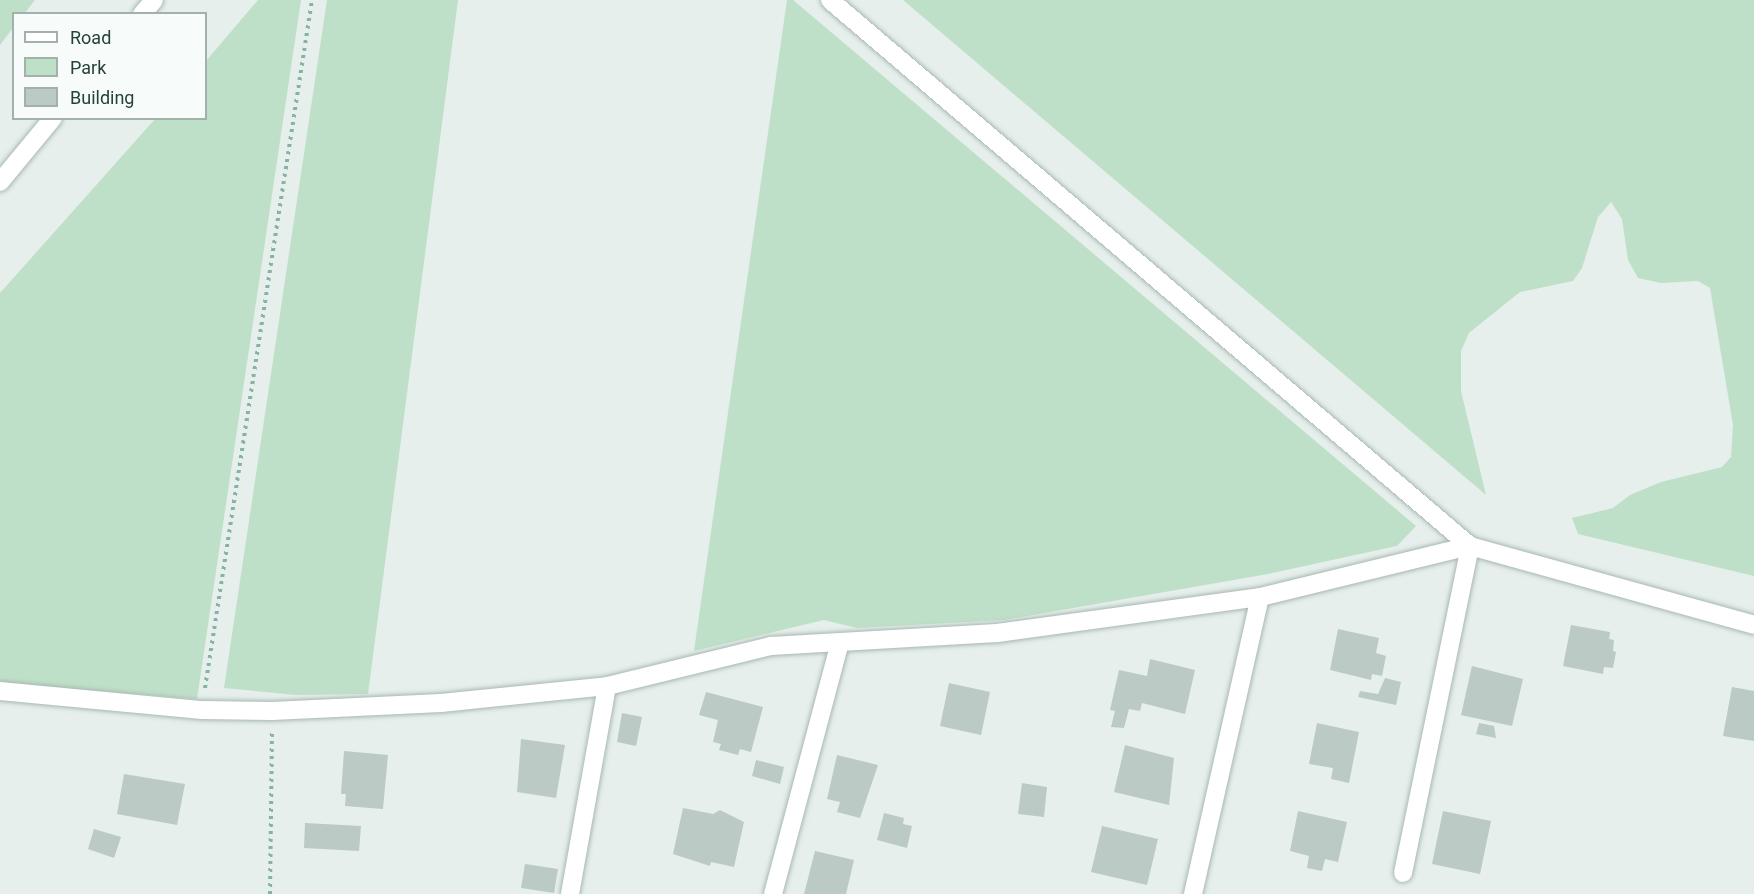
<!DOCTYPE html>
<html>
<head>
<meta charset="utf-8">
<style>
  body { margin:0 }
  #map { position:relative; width:1754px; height:894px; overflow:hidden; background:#e6efeb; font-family:Roboto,sans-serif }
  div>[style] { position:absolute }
  .green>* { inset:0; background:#bfe0c8 }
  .building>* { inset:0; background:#bbcac4 }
  .path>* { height:4px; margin-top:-2px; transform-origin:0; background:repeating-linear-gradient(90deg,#86b3a5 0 3px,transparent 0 7.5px) }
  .roads { filter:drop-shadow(0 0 2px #a8b8b2) drop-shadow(0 0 2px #a8b8b2) }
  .street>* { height:18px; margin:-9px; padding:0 9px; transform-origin:9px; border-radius:9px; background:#fff }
  .secondary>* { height:18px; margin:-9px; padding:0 9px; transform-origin:9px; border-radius:9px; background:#fff }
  span { translate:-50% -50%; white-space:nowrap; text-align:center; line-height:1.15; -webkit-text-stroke:4.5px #f7fbf9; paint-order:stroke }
  .legend { position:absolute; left:12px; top:12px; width:195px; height:108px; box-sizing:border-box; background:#f7fbf9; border:2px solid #a3b1ad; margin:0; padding:8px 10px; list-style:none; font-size:18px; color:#24423a }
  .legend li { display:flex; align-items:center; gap:12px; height:30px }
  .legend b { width:30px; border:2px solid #a3b1ad }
</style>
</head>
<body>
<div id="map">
  <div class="green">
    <div style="clip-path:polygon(0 0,35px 0,25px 13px,14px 14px,13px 28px,0 45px)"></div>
    <div style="clip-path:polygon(258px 0,301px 0,197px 699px,0 683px,0 293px,155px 119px,206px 118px,206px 61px)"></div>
    <div style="clip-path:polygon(327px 0,458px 0,368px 694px,296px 695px,224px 688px)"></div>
    <div style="clip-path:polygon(787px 0,793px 0,1416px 526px,1397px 546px,1268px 574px,1004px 620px,857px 628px,824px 620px,694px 651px)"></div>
    <div style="clip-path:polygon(903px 0,1754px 0,1754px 576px,1578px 534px,1572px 518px,1613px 508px,1630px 495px,1661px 482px,1722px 467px,1731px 457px,1733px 425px,1710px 288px,1698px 281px,1661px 283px,1638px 278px,1628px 260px,1622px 219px,1611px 202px,1598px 217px,1582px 268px,1573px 281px,1520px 292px,1469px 333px,1461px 351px,1461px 391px,1486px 495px)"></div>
  </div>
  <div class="building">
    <div style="clip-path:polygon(1571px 625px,1610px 632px,1609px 639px,1614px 640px,1613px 651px,1616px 652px,1613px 668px,1604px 667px,1603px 674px,1563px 666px)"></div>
    <div style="clip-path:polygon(1338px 629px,1379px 638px,1376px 653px,1386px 656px,1382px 676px,1372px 674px,1371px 680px,1330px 670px)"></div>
    <div style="clip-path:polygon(1150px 659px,1195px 670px,1185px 714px,1142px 703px,1140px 711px,1129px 709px,1124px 728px,1111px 727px,1115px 711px,1110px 710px,1119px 670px,1147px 676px)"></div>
    <div style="clip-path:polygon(1472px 666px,1523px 679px,1512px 726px,1461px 715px)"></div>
    <div style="clip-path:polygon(1385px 678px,1401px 682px,1396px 705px,1358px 697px,1360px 691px,1378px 694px)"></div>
    <div style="clip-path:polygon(949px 683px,990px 692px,981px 735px,940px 726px)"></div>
    <div style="clip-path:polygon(1732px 687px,1754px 691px,1754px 741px,1723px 736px)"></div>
    <div style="clip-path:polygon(706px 692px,763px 707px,751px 752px,740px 749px,738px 755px,719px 750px,721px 744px,713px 742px,718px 720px,699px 715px)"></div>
    <div style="clip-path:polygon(622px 713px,642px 717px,636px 746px,617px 742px)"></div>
    <div style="clip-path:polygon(1317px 723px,1359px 732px,1349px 783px,1331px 779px,1333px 768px,1309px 764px)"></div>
    <div style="clip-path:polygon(1479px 723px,1494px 726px,1496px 738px,1476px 734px)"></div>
    <div style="clip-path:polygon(521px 739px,565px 745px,556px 798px,517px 792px)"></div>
    <div style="clip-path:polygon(1125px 745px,1174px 758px,1169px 805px,1114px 792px)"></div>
    <div style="clip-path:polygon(344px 751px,388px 755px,383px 809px,345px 806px,346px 794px,341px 794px)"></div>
    <div style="clip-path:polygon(837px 755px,878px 765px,860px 818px,837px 812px,840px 802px,827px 799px)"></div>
    <div style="clip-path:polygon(756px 760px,784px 767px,780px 784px,752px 776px)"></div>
    <div style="clip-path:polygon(124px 774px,185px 784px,177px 825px,117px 814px)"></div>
    <div style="clip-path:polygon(1022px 783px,1047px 787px,1044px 817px,1018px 814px)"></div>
    <div style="clip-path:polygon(683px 808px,713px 814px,720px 810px,744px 822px,734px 867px,711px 862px,710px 866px,673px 854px)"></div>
    <div style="clip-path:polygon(1298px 811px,1347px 822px,1338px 862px,1325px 859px,1322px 871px,1307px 868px,1309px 856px,1290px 851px)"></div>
    <div style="clip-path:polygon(1443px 811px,1491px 821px,1480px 874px,1432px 864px)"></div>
    <div style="clip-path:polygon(884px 813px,904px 818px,903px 824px,912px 826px,907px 848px,877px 840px)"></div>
    <div style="clip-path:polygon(305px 823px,361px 826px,359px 851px,304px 848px)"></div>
    <div style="clip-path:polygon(1102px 826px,1158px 839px,1147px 885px,1091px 872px)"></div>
    <div style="clip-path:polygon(94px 829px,121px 837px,114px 858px,88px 849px)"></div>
    <div style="clip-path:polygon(815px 851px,854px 860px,846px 894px,804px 894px)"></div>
    <div style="clip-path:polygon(525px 864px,558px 869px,554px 893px,521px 888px)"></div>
  </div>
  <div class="path">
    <div style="left:205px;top:688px;width:696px;rotate:-81.16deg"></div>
    <div style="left:270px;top:894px;width:161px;rotate:-89.3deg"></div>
  </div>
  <div class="roads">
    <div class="street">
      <div style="left:830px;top:0;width:841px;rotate:40.47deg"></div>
      <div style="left:1470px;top:546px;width:295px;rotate:15.5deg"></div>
      <div style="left:0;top:691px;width:203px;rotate:5.4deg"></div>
      <div style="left:202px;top:710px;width:70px;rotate:0.8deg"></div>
      <div style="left:272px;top:711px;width:169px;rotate:-2.7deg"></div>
      <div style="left:441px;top:703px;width:167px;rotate:-5.8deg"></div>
      <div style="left:607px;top:686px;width:169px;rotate:-13.7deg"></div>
      <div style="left:771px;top:646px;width:226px;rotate:-3.3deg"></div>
      <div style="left:997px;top:633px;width:265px;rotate:-7.8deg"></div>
      <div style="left:1260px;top:597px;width:216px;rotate:-13.7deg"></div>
      <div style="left:1403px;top:873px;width:334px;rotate:-78.4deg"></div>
      <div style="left:570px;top:894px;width:211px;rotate:-79.9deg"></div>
      <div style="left:773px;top:894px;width:260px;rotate:-75.1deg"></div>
      <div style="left:1193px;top:894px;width:304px;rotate:-77.3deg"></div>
    </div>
    <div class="secondary">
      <div style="left:142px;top:14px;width:18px;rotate:-49deg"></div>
      <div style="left:0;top:182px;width:83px;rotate:-50.4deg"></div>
    </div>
  </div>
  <ul class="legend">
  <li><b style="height:8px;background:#fff"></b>Road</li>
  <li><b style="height:16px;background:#bfe0c8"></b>Park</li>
  <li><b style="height:16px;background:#bbcac4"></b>Building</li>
  </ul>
</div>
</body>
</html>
